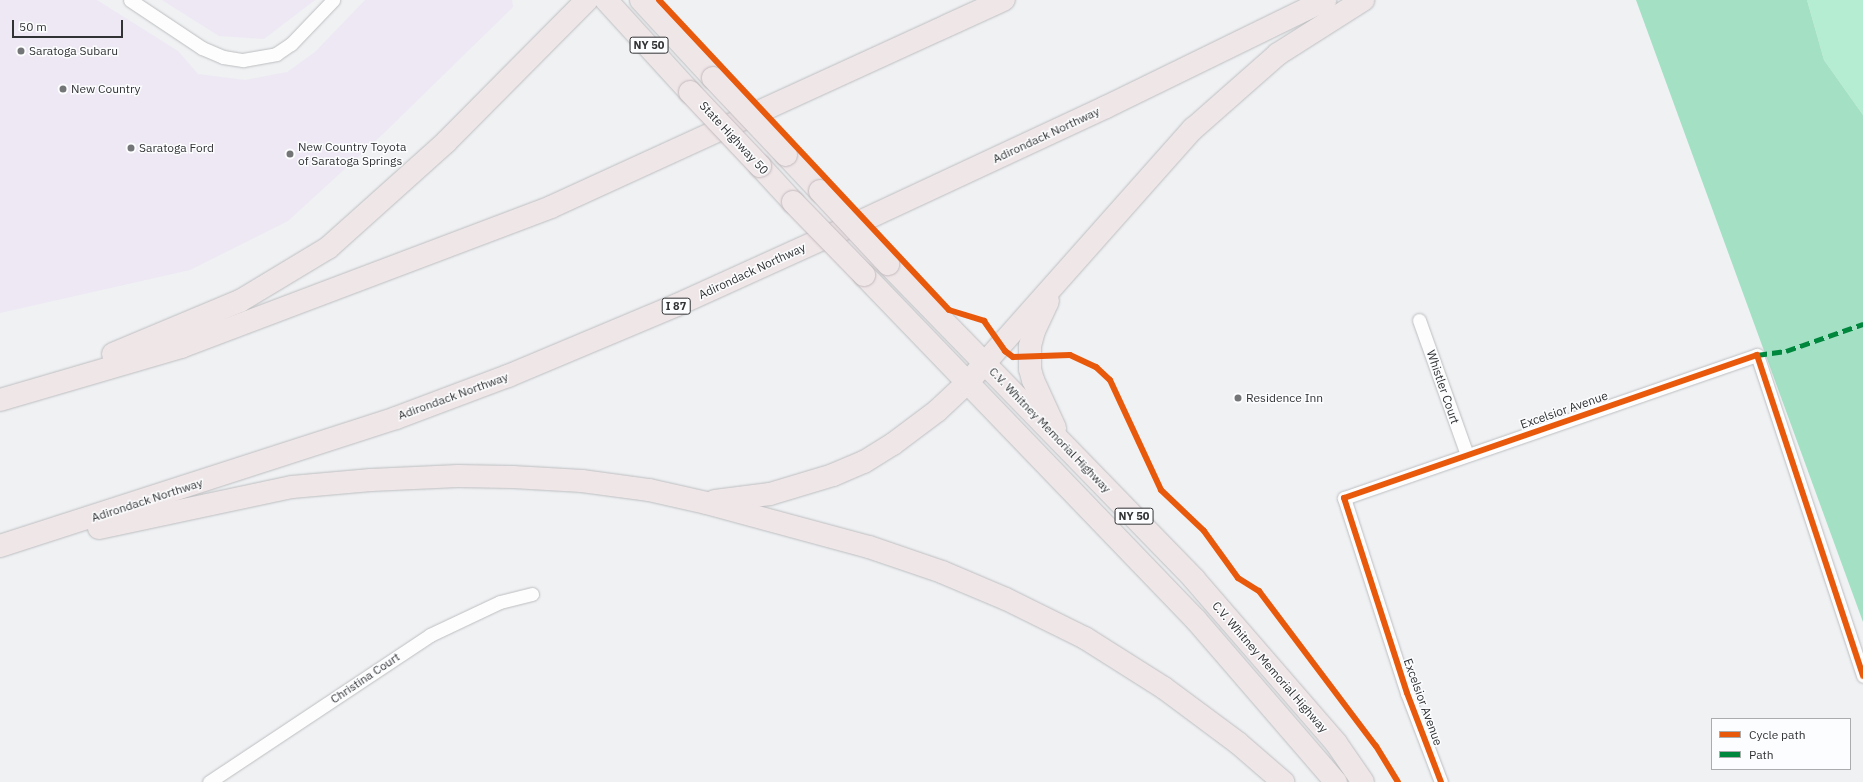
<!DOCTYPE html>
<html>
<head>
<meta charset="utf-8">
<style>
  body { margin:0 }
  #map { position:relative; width:1863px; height:782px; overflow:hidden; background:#eff1f3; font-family:"IBM Plex Sans",sans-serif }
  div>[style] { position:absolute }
  .commercial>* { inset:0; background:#eee8f4 }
  .green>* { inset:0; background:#b4edd1 }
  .forest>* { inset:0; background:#a3e0c4 }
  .roads { filter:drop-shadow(0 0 1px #bdbec0) drop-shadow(0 0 1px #bdbec0) }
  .street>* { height:13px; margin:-6.5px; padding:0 6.5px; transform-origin:6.5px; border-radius:6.5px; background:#fdfdfd }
  .highway>* { height:22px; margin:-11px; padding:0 11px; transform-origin:11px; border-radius:11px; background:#efe6e8 }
  .bridges { filter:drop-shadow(0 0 1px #c2b9bc) drop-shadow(0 0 1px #c2b9bc) }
  .highway-bridge>* { height:22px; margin:-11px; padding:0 11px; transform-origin:11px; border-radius:11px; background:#efe6e8 }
  .quiet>* { height:5px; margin-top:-2.5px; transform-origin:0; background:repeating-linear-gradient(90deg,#00873e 0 10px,transparent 0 15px) }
  .cycleway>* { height:6px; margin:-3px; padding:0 3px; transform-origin:3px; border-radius:3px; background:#e8590c }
  .dots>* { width:11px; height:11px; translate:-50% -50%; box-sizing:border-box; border:2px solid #fcfdfe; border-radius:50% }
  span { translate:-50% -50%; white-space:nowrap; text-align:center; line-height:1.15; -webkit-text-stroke:3px #fcfdfe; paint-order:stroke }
  .shield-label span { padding:1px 3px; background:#fcfdfe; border:1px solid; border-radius:3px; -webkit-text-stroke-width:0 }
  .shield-label { font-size:11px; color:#313234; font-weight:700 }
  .poi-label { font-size:12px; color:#313234 }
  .left { translate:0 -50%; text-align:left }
  .street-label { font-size:12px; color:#313234 }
  .legend { position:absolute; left:1711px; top:718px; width:140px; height:52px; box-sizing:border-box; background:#fcfdfe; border:1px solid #abacad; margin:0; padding:5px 7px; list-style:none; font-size:12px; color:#313234 }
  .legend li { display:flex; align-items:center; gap:8px; height:20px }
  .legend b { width:20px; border:1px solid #abacad }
  .scale { position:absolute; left:12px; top:20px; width:111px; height:18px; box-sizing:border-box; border:2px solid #313234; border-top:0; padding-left:5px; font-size:12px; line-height:14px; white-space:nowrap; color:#313234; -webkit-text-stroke:3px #fcfdfe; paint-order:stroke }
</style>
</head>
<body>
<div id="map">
  <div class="commercial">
    <div style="clip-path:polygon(0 0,97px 0,178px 51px,198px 74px,245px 80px,287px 72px,315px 52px,365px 0,512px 0,513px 7px,383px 134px,288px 221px,190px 270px,0 313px)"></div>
    <div style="clip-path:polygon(162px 0,315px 0,264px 39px,219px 36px)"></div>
  </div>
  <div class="green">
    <div style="clip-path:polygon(1807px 0,1863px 0,1863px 115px,1824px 60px)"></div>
  </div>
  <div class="forest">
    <div style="clip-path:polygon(1636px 0,1807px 0,1824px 60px,1863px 115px,1863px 622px)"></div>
  </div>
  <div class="roads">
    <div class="street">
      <div style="left:130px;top:0;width:87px;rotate:33.7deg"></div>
      <div style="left:202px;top:48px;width:23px;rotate:23deg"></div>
      <div style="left:223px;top:57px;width:20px;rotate:9deg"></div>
      <div style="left:243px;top:60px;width:34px;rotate:-10deg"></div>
      <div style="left:276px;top:54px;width:18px;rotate:-34deg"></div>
      <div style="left:291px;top:44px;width:61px;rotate:-46.3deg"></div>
      <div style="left:1419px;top:320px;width:143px;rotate:70.4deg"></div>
      <div style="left:209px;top:782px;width:265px;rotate:-33.6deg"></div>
      <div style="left:430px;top:635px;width:77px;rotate:-25.2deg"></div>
      <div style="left:500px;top:602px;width:33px;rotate:-14deg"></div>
      <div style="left:1441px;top:782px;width:95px;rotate:-110.9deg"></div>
      <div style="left:1407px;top:693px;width:205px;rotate:-107.9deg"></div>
      <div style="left:1344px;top:498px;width:437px;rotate:-19.1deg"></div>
      <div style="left:1757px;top:355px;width:338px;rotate:71.7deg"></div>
    </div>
    <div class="highway">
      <div style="left:606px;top:0;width:125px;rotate:47.6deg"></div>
      <div style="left:641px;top:0;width:106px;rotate:47.3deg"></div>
      <div style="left:786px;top:155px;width:50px;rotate:46.6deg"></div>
      <div style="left:760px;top:166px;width:49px;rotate:47.5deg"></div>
      <div style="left:888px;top:264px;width:439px;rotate:45.8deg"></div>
      <div style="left:1194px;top:579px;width:217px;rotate:49.1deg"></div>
      <div style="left:1336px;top:743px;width:47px;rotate:55.3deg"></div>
      <div style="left:864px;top:275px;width:479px;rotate:46.1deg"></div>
      <div style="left:1196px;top:620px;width:214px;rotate:49.2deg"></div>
      <div style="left:1048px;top:301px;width:33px;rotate:115deg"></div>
      <div style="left:1034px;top:331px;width:16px;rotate:105deg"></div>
      <div style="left:1030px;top:346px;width:23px;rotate:90deg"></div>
      <div style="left:1030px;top:369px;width:11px;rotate:75deg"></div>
      <div style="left:1033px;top:380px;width:53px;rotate:65.4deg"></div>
      <div style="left:113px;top:354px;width:138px;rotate:-22.7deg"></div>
      <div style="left:240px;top:301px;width:103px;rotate:-31.1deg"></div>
      <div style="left:328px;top:248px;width:159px;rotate:-41.9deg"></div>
      <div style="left:446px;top:142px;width:200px;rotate:-45.2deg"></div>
      <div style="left:0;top:400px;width:189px;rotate:-16.3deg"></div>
      <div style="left:181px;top:347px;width:396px;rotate:-20.7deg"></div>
      <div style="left:551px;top:207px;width:498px;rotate:-24.6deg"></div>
      <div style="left:715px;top:501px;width:55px;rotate:-7.3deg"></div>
      <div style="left:770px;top:494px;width:66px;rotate:-16.8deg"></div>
      <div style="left:833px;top:475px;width:34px;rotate:-23deg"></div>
      <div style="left:864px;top:462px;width:34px;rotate:-32deg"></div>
      <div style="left:893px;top:444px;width:55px;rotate:-36.9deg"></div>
      <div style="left:937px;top:411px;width:42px;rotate:-43.1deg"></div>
      <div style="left:968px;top:382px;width:339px;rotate:-48.4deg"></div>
      <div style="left:1193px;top:129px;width:113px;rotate:-41.4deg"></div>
      <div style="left:1278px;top:54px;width:101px;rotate:-32.4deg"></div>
      <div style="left:99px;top:528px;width:197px;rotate:-12deg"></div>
      <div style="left:292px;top:487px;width:79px;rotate:-5.1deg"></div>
      <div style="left:371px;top:480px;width:87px;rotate:-2.6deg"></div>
      <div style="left:458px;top:476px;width:55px;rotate:1deg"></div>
      <div style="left:513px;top:477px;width:69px;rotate:3.3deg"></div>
      <div style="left:582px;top:481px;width:68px;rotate:7.7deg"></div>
      <div style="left:649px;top:490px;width:58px;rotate:12.8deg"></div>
      <div style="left:706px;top:503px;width:169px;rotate:15.1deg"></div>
      <div style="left:869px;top:547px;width:77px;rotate:18.9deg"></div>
      <div style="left:942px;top:572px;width:69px;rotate:22.9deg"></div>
      <div style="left:1006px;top:599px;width:88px;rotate:26.3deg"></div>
      <div style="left:1085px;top:638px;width:93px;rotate:32.3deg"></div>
      <div style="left:1164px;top:688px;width:92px;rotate:36.6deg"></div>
      <div style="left:1238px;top:743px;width:60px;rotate:40.9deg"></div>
      <div style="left:0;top:546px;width:416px;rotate:-17.9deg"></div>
      <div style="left:396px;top:418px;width:120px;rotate:-20.6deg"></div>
      <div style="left:508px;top:376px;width:183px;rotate:-22.8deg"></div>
      <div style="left:677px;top:305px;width:177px;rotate:-24.4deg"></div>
      <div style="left:838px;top:232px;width:296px;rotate:-25deg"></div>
      <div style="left:1106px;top:107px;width:244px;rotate:-26deg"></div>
    </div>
  </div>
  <div class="bridges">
    <div class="highway-bridge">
      <div style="left:713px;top:78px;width:106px;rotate:46.5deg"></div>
      <div style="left:690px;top:92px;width:102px;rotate:46.6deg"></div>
      <div style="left:820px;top:191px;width:100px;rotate:47deg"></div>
      <div style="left:793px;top:202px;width:102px;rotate:45.8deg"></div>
    </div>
  </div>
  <div class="quiet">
    <div style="left:1757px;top:355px;width:29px;rotate:-8deg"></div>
    <div style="left:1786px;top:351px;width:82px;rotate:-19.3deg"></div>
  </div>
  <div class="cycleway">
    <div style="left:659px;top:0;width:424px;rotate:46.9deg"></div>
    <div style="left:949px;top:310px;width:37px;rotate:17deg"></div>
    <div style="left:984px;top:321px;width:37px;rotate:55deg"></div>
    <div style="left:1005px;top:351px;width:10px;rotate:37deg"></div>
    <div style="left:1013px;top:357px;width:57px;rotate:-2deg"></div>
    <div style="left:1070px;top:355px;width:29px;rotate:25deg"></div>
    <div style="left:1096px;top:367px;width:19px;rotate:43deg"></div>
    <div style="left:1110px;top:380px;width:121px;rotate:65.1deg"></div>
    <div style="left:1161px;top:490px;width:59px;rotate:43.6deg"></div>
    <div style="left:1204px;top:531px;width:58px;rotate:54.1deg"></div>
    <div style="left:1238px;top:578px;width:25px;rotate:32deg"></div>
    <div style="left:1259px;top:591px;width:194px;rotate:53deg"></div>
    <div style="left:1376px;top:746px;width:42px;rotate:58.6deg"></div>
    <div style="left:1441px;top:782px;width:95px;rotate:-110.9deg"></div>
    <div style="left:1407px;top:693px;width:205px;rotate:-107.9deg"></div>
    <div style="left:1344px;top:498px;width:437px;rotate:-19.1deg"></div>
    <div style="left:1757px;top:355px;width:338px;rotate:71.7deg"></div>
  </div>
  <div class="dots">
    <div style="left:21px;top:51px;background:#747577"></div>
    <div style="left:63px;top:89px;background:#747577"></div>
    <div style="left:131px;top:148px;background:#747577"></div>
    <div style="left:290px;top:154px;background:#747577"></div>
    <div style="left:1238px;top:398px;background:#747577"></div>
  </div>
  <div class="shield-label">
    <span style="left:649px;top:45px">NY 50</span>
    <span style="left:676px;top:306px">I 87</span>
    <span style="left:1134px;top:516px">NY 50</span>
  </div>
  <div class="poi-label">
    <span class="left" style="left:29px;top:51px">Saratoga Subaru</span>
    <span class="left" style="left:71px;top:89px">New Country</span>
    <span class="left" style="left:298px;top:154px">New Country Toyota<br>of Saratoga Springs</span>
    <span class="left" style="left:139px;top:148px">Saratoga Ford</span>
    <span class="left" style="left:1246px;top:398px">Residence Inn</span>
  </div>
  <div class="street-label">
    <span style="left:1046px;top:135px;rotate:-25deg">Adirondack Northway</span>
    <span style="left:734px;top:138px;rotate:47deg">State Highway 50</span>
    <span style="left:752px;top:271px;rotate:-25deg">Adirondack Northway</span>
    <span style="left:1443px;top:387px;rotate:71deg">Whistler Court</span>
    <span style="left:453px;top:396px;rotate:-20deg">Adirondack Northway</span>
    <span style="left:1564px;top:410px;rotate:-19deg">Excelsior Avenue</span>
    <span style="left:1050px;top:430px;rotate:46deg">C.V. Whitney Memorial Highway</span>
    <span style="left:147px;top:500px;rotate:-18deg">Adirondack Northway</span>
    <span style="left:1270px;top:667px;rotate:49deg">C.V. Whitney Memorial Highway</span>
    <span style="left:365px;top:678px;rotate:-34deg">Christina Court</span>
    <span style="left:1423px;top:702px;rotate:70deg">Excelsior Avenue</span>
  </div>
  <ul class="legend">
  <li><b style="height:5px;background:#e8590c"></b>Cycle path</li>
  <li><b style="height:5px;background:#00873e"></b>Path</li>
  </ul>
  <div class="scale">50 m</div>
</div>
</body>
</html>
